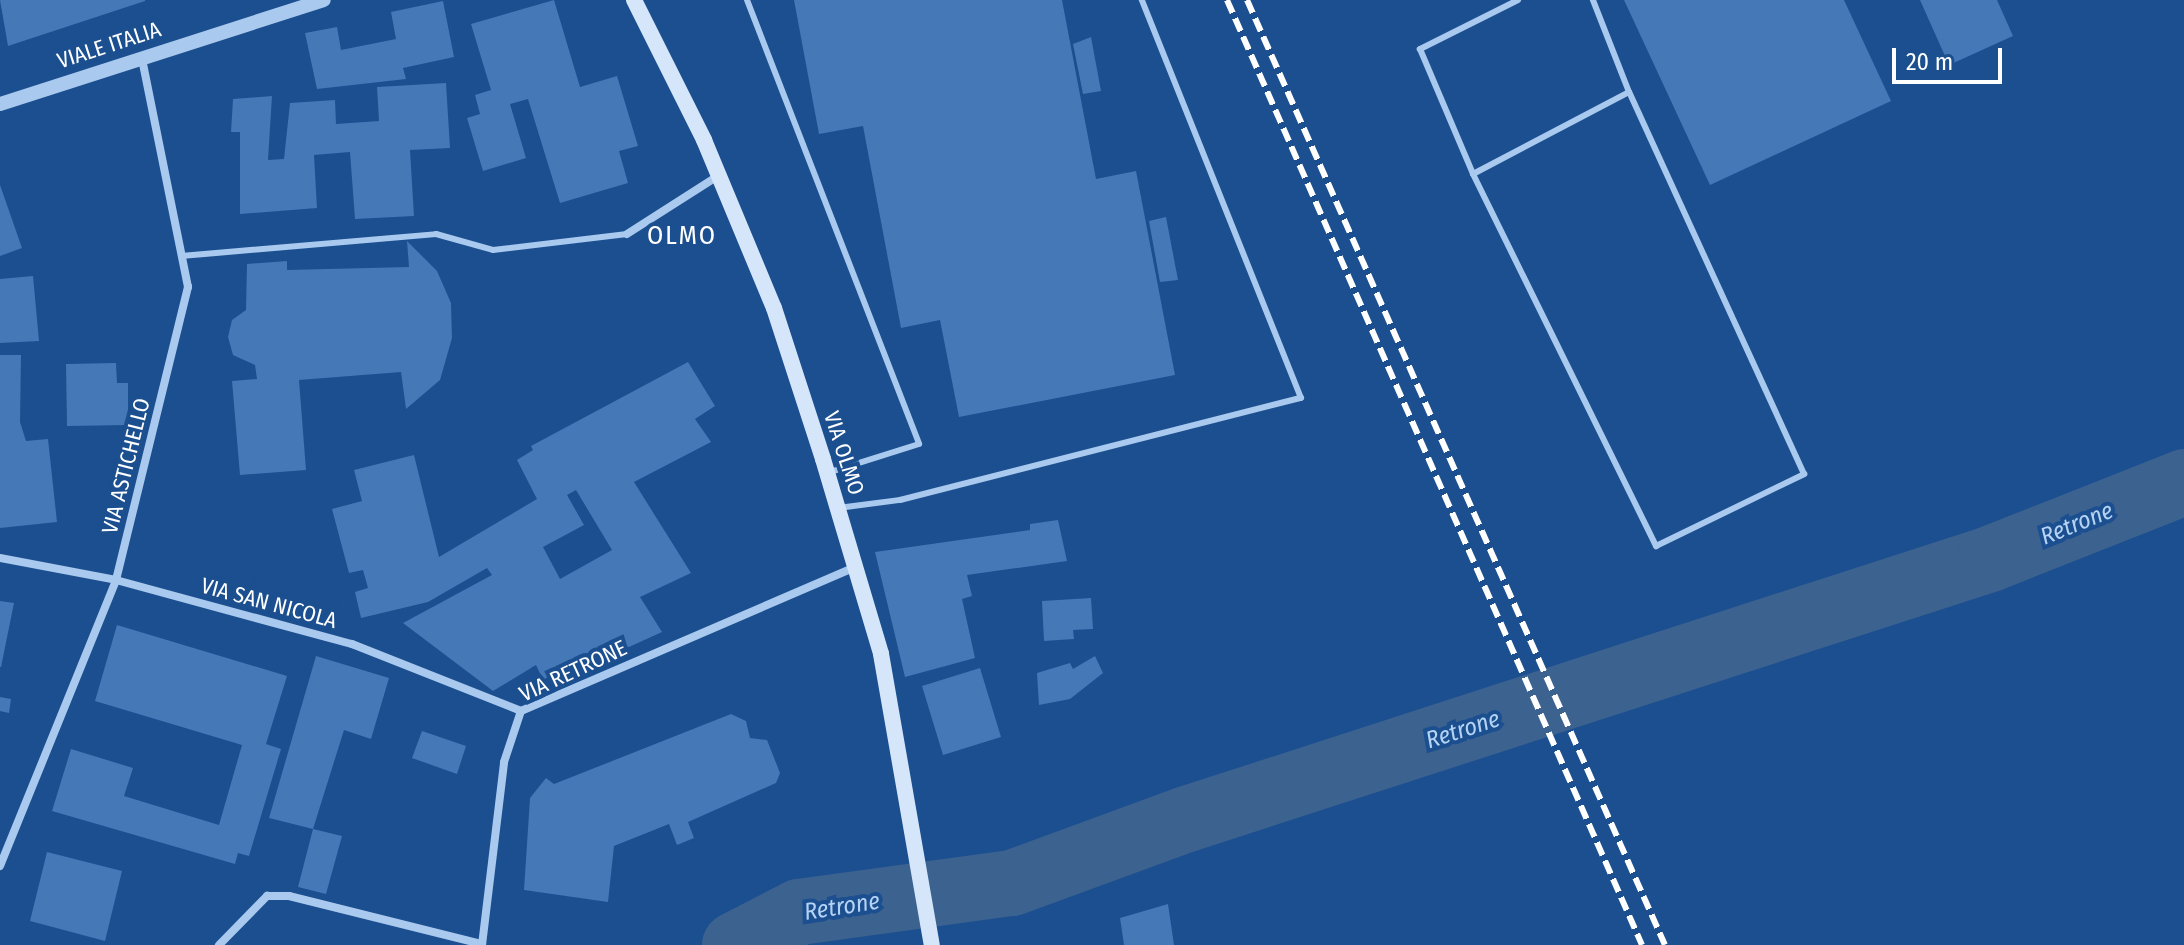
<!DOCTYPE html>
<html>
<head>
<meta charset="utf-8">
<style>
  body { margin:0 }
  #map { position:relative; width:2184px; height:945px; overflow:hidden; background:#1b4f8f; font-family:"Fira Sans Condensed",sans-serif }
  div>[style] { position:absolute }
  .river>* { height:66px; margin:-33px; padding:0 33px; transform-origin:33px; border-radius:33px; background:#3c6290 }
  .building>* { inset:0; background:#4478b7 }
  .service>* { height:6px; margin:-3px; padding:0 3px; transform-origin:3px; border-radius:3px; background:#a9c9ee }
  .minor>* { height:8px; margin:-4px; padding:0 4px; transform-origin:4px; border-radius:4px; background:#a9c9ee }
  .tertiary>* { height:14px; margin:-7px; padding:0 7px; transform-origin:7px; border-radius:7px; background:#a9c9ee }
  .secondary>* { height:16px; margin:-8px; padding:0 8px; transform-origin:8px; border-radius:8px; background:#d6e6fa }
  .rail>* { height:6px; margin-top:-3px; transform-origin:0; background:repeating-linear-gradient(90deg,#fff 0 14px,transparent 0 20px) }
  span { translate:-50% -50%; white-space:nowrap; text-align:center; line-height:1.15; -webkit-text-stroke:8px #1b4f8f; paint-order:stroke }
  .street-label { font-size:22px; color:#fff }
  .water-label { font-size:24px; color:#b5d3f5; font-style:italic }
  .quarter-label { font-size:26px; color:#fff; letter-spacing:2px }
  .scale { position:absolute; left:1892px; top:48px; width:110px; height:36px; box-sizing:border-box; border:4px solid #fff; border-top:0; padding-left:10px; font-size:24px; line-height:28px; white-space:nowrap; color:#fff; -webkit-text-stroke:6px #1b4f8f; paint-order:stroke }
</style>
</head>
<body>
<div id="map">
  <div class="river">
    <div style="left:735px;top:945px;width:72px;rotate:-27.3deg"></div>
    <div style="left:799px;top:912px;width:215px;rotate:-7.8deg"></div>
    <div style="left:1012px;top:883px;width:186px;rotate:-20.1deg"></div>
    <div style="left:1187px;top:819px;width:844px;rotate:-17.94deg"></div>
    <div style="left:1990px;top:559px;width:209px;rotate:-21.6deg"></div>
  </div>
  <div class="building">
    <div style="clip-path:polygon(0 0,145px 0,145px 1px,8px 46px)"></div>
    <div style="clip-path:polygon(554px 0,580px 87px,617px 76px,638px 146px,619px 151px,628px 183px,560px 203px,528px 99px,510px 104px,526px 158px,483px 171px,467px 118px,480px 114px,475px 95px,491px 90px,471px 24px)"></div>
    <div style="clip-path:polygon(794px 0,1062px 0,1096px 179px,1136px 171px,1175px 375px,959px 417px,940px 320px,901px 328px,863px 126px,819px 134px)"></div>
    <div style="clip-path:polygon(1624px 0,1844px 0,1891px 101px,1710px 185px)"></div>
    <div style="clip-path:polygon(1920px 0,1997px 0,2013px 36px,1949px 65px)"></div>
    <div style="clip-path:polygon(443px 1px,454px 57px,403px 68px,406px 79px,317px 89px,305px 33px,337px 27px,341px 50px,396px 39px,391px 12px)"></div>
    <div style="clip-path:polygon(1091px 37px,1101px 91px,1083px 94px,1073px 44px)"></div>
    <div style="clip-path:polygon(446px 83px,450px 148px,410px 150px,414px 216px,355px 219px,350px 152px,314px 155px,317px 208px,240px 214px,240px 132px,231px 132px,233px 99px,272px 96px,268px 160px,284px 159px,290px 103px,335px 100px,336px 124px,379px 121px,377px 87px)"></div>
    <div style="clip-path:polygon(0 185px,22px 248px,0 256px)"></div>
    <div style="clip-path:polygon(1166px 217px,1178px 280px,1160px 282px,1149px 221px)"></div>
    <div style="clip-path:polygon(407px 241px,437px 271px,451px 303px,452px 338px,440px 380px,406px 409px,401px 372px,299px 380px,306px 470px,240px 475px,232px 381px,257px 379px,255px 365px,233px 355px,228px 337px,232px 320px,246px 310px,247px 264px,287px 261px,287px 270px,409px 267px)"></div>
    <div style="clip-path:polygon(33px 276px,39px 341px,0 343px,0 279px)"></div>
    <div style="clip-path:polygon(0 355px,21px 355px,20px 422px,26px 441px,48px 439px,57px 522px,0 528px)"></div>
    <div style="clip-path:polygon(evenodd,688px 362px,715px 406px,695px 419px,711px 442px,634px 482px,691px 573px,640px 597px,662px 632px,596px 662px,591px 651px,543px 680px,536px 665px,493px 691px,403px 623px,492px 575px,487px 568px,428px 602px,361px 618px,355px 592px,368px 588px,363px 570px,349px 573px,332px 509px,362px 501px,354px 470px,414px 455px,439px 557px,537px 499px,517px 460px,533px 450px,531px 446px,688px 362px,576px 490px,612px 550px,560px 579px,543px 547px,584px 525px,567px 495px,576px 490px)"></div>
    <div style="clip-path:polygon(116px 363px,117px 383px,128px 383px,128px 425px,67px 426px,66px 364px)"></div>
    <div style="clip-path:polygon(1058px 520px,1067px 561px,967px 575px,972px 596px,962px 599px,975px 658px,905px 677px,875px 552px,1030px 530px,1030px 524px)"></div>
    <div style="clip-path:polygon(1091px 598px,1093px 629px,1073px 630px,1074px 639px,1044px 641px,1042px 601px)"></div>
    <div style="clip-path:polygon(0 601px,14px 603px,1px 667px,0 667px)"></div>
    <div style="clip-path:polygon(117px 625px,287px 676px,266px 744px,281px 749px,249px 856px,238px 853px,235px 864px,52px 811px,71px 749px,133px 768px,124px 796px,219px 825px,242px 745px,95px 701px)"></div>
    <div style="clip-path:polygon(316px 656px,389px 678px,371px 739px,344px 730px,313px 829px,269px 818px)"></div>
    <div style="clip-path:polygon(1095px 656px,1103px 673px,1070px 699px,1039px 705px,1037px 673px,1070px 663px,1073px 669px)"></div>
    <div style="clip-path:polygon(980px 668px,1001px 737px,943px 755px,922px 686px)"></div>
    <div style="clip-path:polygon(0 697px,11px 699px,9px 713px,0 711px)"></div>
    <div style="clip-path:polygon(731px 714px,746px 721px,750px 738px,767px 740px,780px 773px,776px 783px,688px 822px,694px 838px,677px 845px,669px 824px,614px 846px,608px 902px,524px 890px,530px 798px,546px 778px,554px 784px)"></div>
    <div style="clip-path:polygon(422px 731px,466px 746px,457px 774px,412px 758px)"></div>
    <div style="clip-path:polygon(313px 829px,342px 836px,326px 894px,298px 887px)"></div>
    <div style="clip-path:polygon(47px 852px,122px 871px,105px 941px,30px 921px)"></div>
    <div style="clip-path:polygon(1168px 904px,1174px 945px,1124px 945px,1120px 918px)"></div>
  </div>
  <div class="service">
    <div style="left:747px;top:0;width:476px;rotate:68.8deg"></div>
    <div style="left:919px;top:444px;width:96px;rotate:162.5deg"></div>
    <div style="left:1518px;top:0;width:110px;rotate:153.4deg"></div>
    <div style="left:1420px;top:49px;width:136px;rotate:67deg"></div>
    <div style="left:1473px;top:174px;width:176px;rotate:-27.7deg"></div>
    <div style="left:1629px;top:92px;width:99px;rotate:-111.4deg"></div>
    <div style="left:1473px;top:174px;width:415px;rotate:63.8deg"></div>
    <div style="left:1656px;top:546px;width:165px;rotate:-25.9deg"></div>
    <div style="left:1804px;top:474px;width:420px;rotate:-114.6deg"></div>
    <div style="left:181px;top:256px;width:256px;rotate:-4.9deg"></div>
    <div style="left:436px;top:234px;width:59px;rotate:15.7deg"></div>
    <div style="left:493px;top:250px;width:135px;rotate:-6.8deg"></div>
    <div style="left:838px;top:508px;width:63px;rotate:-7.4deg"></div>
    <div style="left:900px;top:500px;width:414px;rotate:-14.3deg"></div>
    <div style="left:1301px;top:398px;width:429px;rotate:-111.8deg"></div>
  </div>
  <div class="minor">
    <div style="left:627px;top:234px;width:108px;rotate:-32.5deg"></div>
    <div style="left:0;top:558px;width:118px;rotate:10.7deg"></div>
    <div style="left:116px;top:580px;width:245px;rotate:15.2deg"></div>
    <div style="left:352px;top:644px;width:182px;rotate:21.6deg"></div>
    <div style="left:0;top:866px;width:309px;rotate:-67.9deg"></div>
    <div style="left:116px;top:580px;width:302px;rotate:-76.2deg"></div>
    <div style="left:188px;top:287px;width:233px;rotate:-101.4deg"></div>
    <div style="left:219px;top:945px;width:69px;rotate:-45.6deg"></div>
    <div style="left:267px;top:896px;width:22px"></div>
    <div style="left:289px;top:896px;width:199px;rotate:14deg"></div>
    <div style="left:482px;top:945px;width:184px;rotate:-83.1deg"></div>
    <div style="left:504px;top:762px;width:54px;rotate:-71.6deg"></div>
    <div style="left:521px;top:711px;width:364px;rotate:-23.3deg"></div>
  </div>
  <div class="tertiary">
    <div style="left:0;top:104px;width:340px;rotate:-17.8deg"></div>
  </div>
  <div class="secondary">
    <div style="left:634px;top:0;width:157px;rotate:63.4deg"></div>
    <div style="left:704px;top:140px;width:182px;rotate:67.4deg"></div>
    <div style="left:774px;top:308px;width:159px;rotate:72deg"></div>
    <div style="left:823px;top:459px;width:203px;rotate:73.4deg"></div>
    <div style="left:881px;top:654px;width:295px;rotate:80.1deg"></div>
  </div>
  <div class="rail">
    <div style="left:1227px;top:0;width:1032px;rotate:66.29deg"></div>
    <div style="left:1247px;top:0;width:1033px;rotate:66.14deg"></div>
  </div>
  <div class="street-label">
    <span style="left:109px;top:45px;rotate:-18deg">VIALE ITALIA</span>
    <span style="left:844px;top:453px;rotate:72deg">VIA OLMO</span>
    <span style="left:126px;top:466px;rotate:-76deg">VIA ASTICHELLO</span>
    <span style="left:269px;top:603px;rotate:15deg">VIA SAN NICOLA</span>
    <span style="left:573px;top:671px;rotate:-25deg">VIA RETRONE</span>
  </div>
  <div class="water-label">
    <span style="left:2077px;top:524px;rotate:-22deg">Retrone</span>
    <span style="left:1463px;top:730px;rotate:-18deg">Retrone</span>
    <span style="left:842px;top:907px;rotate:-9deg">Retrone</span>
  </div>
  <div class="quarter-label">
    <span style="left:682px;top:236px">OLMO</span>
  </div>
  <div class="scale">20 m</div>
</div>
</body>
</html>
